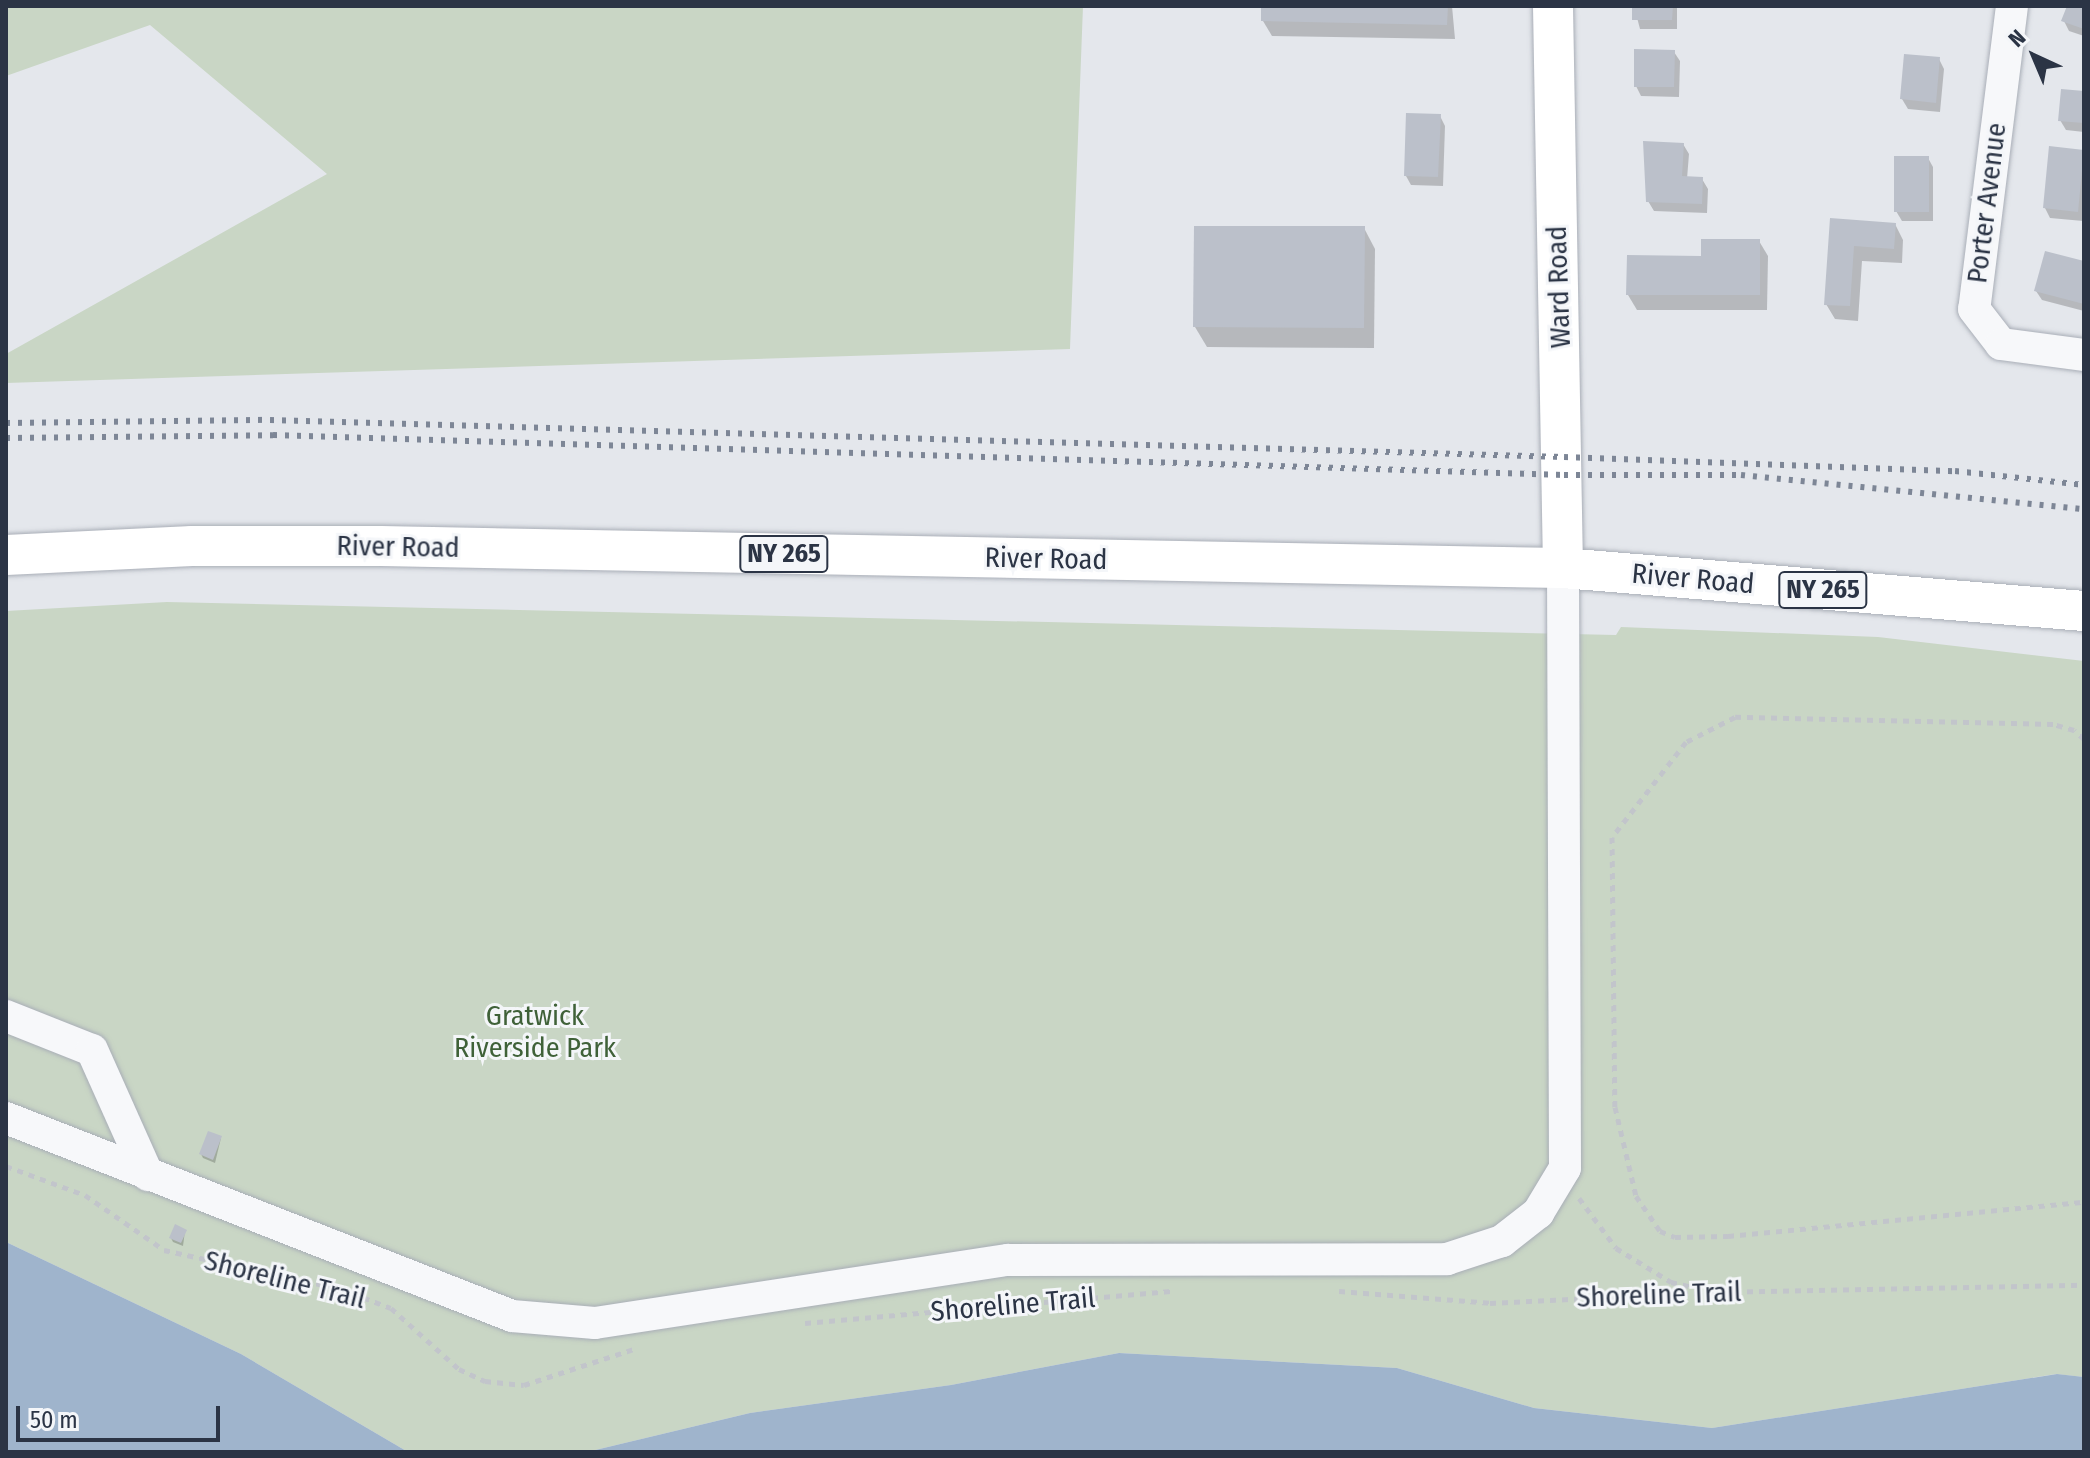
<!DOCTYPE html>
<html>
<head>
<meta charset="utf-8">
<style>
  body { margin:0 }
  #map { position:relative; width:2090px; height:1458px; overflow:hidden; background:#e4e7ec; font-family:"Fira Sans Condensed",sans-serif }
  div>[style] { position:absolute }
  .green>* { inset:0; background:#c9d6c5 }
  .water>* { inset:0; background:#9fb4cc }
  .shadow>* { inset:0; background:#0003 }
  .building>* { inset:0; background:#bbc0ca }
  .path>* { height:5px; margin-top:-2.5px; transform-origin:0; background:repeating-linear-gradient(90deg,#c2c5cb 0 6px,transparent 0 12px) }
  .roads { filter:drop-shadow(0 0 2px #a9aeb7) drop-shadow(0 0 2px #a9aeb7) }
  .minor>* { height:32px; margin:-16px; padding:0 16px; transform-origin:16px; border-radius:16px; background:#f7f8fa }
  .major>* { height:40px; margin:-20px; padding:0 20px; transform-origin:20px; border-radius:20px; background:#fff }
  .rail>* { height:6px; margin-top:-3px; transform-origin:0; background:repeating-linear-gradient(90deg,#7d8696 0 4px,transparent 0 12px) }
  span { translate:-50% -50%; white-space:nowrap; text-align:center; line-height:1.15; -webkit-text-stroke:6px #f4f6f9; paint-order:stroke }
  .shield-label span { padding:2px 6px; background:#f4f6f9; border:2px solid; border-radius:6px; -webkit-text-stroke-width:0 }
  .shield-label { font-size:26px; color:#2b3445; font-weight:700 }
  .street-label { font-size:28px; color:#2b3445 }
  .park-label { font-size:28px; color:#3f6138 }
  .frame { position:absolute; inset:0; border:8px solid #2b3445; pointer-events:none }
  .north { position:absolute; left:1994px; top:16px; width:80px; height:80px; -webkit-text-stroke:6px #f4f6f9; paint-order:stroke; rotate:316deg; font-size:22px; font-weight:700; line-height:32px; text-align:center; color:#2b3445 }
  .north::after { content:''; display:block; margin:auto; width:28px; height:36px; background:#2b3445; clip-path:polygon(50% 0,100% 100%,50% 72%,0 100%) }
  .scale { position:absolute; left:16px; top:1406px; width:204px; height:36px; box-sizing:border-box; border:4px solid #2b3445; border-top:0; padding-left:10px; font-size:24px; line-height:28px; white-space:nowrap; color:#2b3445; -webkit-text-stroke:6px #f4f6f9; paint-order:stroke }
</style>
</head>
<body>
<div id="map">
  <div class="green">
    <div style="clip-path:polygon(6px 6px,1083px 6px,1070px 349px,6px 383px,6px 354px,327px 174px,150px 25px,6px 76px)"></div>
    <div style="clip-path:polygon(167px 602px,1616px 635px,1621px 627px,1878px 637px,2084px 661px,2084px 1377px,2056px 1374px,1712px 1428px,1534px 1408px,1397px 1368px,1119px 1353px,951px 1385px,750px 1413px,587px 1452px,408px 1452px,241px 1354px,6px 1242px,6px 611px)"></div>
  </div>
  <div class="water">
    <div style="clip-path:polygon(6px 1242px,241px 1354px,408px 1452px,6px 1452px)"></div>
    <div style="clip-path:polygon(1119px 1353px,1397px 1368px,1534px 1408px,1712px 1428px,2057px 1374px,2084px 1377px,2084px 1452px,587px 1452px,750px 1413px,951px 1385px)"></div>
  </div>
  <div class="shadow">
    <div style="clip-path:polygon(1263px 6px,1452px 6px,1455px 39px,1272px 36px,1263px 21px)"></div>
    <div style="clip-path:polygon(1634px 6px,1677px 6px,1677px 29px,1640px 29px)"></div>
    <div style="clip-path:polygon(2069px 6px,2084px 6px,2084px 36px,2069px 31px,2064px 21px)"></div>
    <div style="clip-path:polygon(1674px 52px,1680px 61px,1679px 97px,1641px 96px,1636px 86px)"></div>
    <div style="clip-path:polygon(1939px 59px,1944px 69px,1940px 112px,1908px 109px,1902px 99px)"></div>
    <div style="clip-path:polygon(2084px 93px,2084px 132px,2066px 130px,2060px 120px)"></div>
    <div style="clip-path:polygon(1440px 116px,1445px 126px,1443px 186px,1411px 185px,1406px 176px)"></div>
    <div style="clip-path:polygon(1683px 144px,1689px 154px,1687px 179px,1702px 179px,1708px 189px,1707px 213px,1654px 211px,1648px 201px)"></div>
    <div style="clip-path:polygon(2084px 152px,2083px 221px,2050px 218px,2045px 208px)"></div>
    <div style="clip-path:polygon(1928px 158px,1933px 167px,1933px 221px,1902px 221px,1896px 211px)"></div>
    <div style="clip-path:polygon(1832px 220px,1895px 224px,1903px 240px,1902px 263px,1862px 261px,1858px 321px,1835px 319px,1826px 304px)"></div>
    <div style="clip-path:polygon(1364px 228px,1375px 249px,1374px 348px,1207px 347px,1195px 327px)"></div>
    <div style="clip-path:polygon(1759px 241px,1768px 256px,1767px 310px,1637px 310px,1628px 295px,1703px 258px)"></div>
    <div style="clip-path:polygon(2084px 264px,2084px 311px,2042px 300px,2036px 291px)"></div>
    <div style="clip-path:polygon(221px 1138px,215px 1163px,203px 1158px,201px 1154px)"></div>
    <div style="clip-path:polygon(185px 1231px,183px 1246px,173px 1242px,171px 1238px)"></div>
  </div>
  <div class="building">
    <div style="clip-path:polygon(1261px 6px,1448px 6px,1447px 25px,1261px 21px)"></div>
    <div style="clip-path:polygon(1632px 6px,1673px 6px,1672px 20px,1632px 20px)"></div>
    <div style="clip-path:polygon(2067px 6px,2084px 6px,2084px 29px,2061px 21px)"></div>
    <div style="clip-path:polygon(1634px 49px,1675px 50px,1674px 87px,1634px 87px)"></div>
    <div style="clip-path:polygon(1904px 54px,1940px 57px,1936px 103px,1900px 99px)"></div>
    <div style="clip-path:polygon(2061px 89px,2084px 91px,2084px 123px,2058px 121px)"></div>
    <div style="clip-path:polygon(1406px 113px,1441px 114px,1438px 177px,1404px 176px)"></div>
    <div style="clip-path:polygon(1643px 141px,1684px 143px,1682px 176px,1703px 177px,1702px 204px,1646px 202px)"></div>
    <div style="clip-path:polygon(2049px 146px,2084px 150px,2078px 212px,2043px 208px)"></div>
    <div style="clip-path:polygon(1894px 156px,1929px 156px,1929px 212px,1894px 212px)"></div>
    <div style="clip-path:polygon(1830px 218px,1896px 223px,1894px 249px,1854px 246px,1850px 306px,1824px 305px)"></div>
    <div style="clip-path:polygon(1194px 226px,1365px 226px,1364px 328px,1193px 327px)"></div>
    <div style="clip-path:polygon(1701px 239px,1760px 239px,1760px 295px,1626px 295px,1627px 255px,1701px 256px)"></div>
    <div style="clip-path:polygon(2045px 251px,2084px 261px,2084px 304px,2034px 291px)"></div>
    <div style="clip-path:polygon(208px 1131px,222px 1136px,213px 1160px,199px 1154px)"></div>
    <div style="clip-path:polygon(175px 1224px,187px 1230px,181px 1243px,169px 1238px)"></div>
  </div>
  <div class="path">
    <div style="left:2084px;top:739px;width:13px;rotate:-138deg"></div>
    <div style="left:2074px;top:730px;width:22px;rotate:-164deg"></div>
    <div style="left:2053px;top:724px;width:318px;rotate:-178.7deg"></div>
    <div style="left:1735px;top:717px;width:55px;rotate:153deg"></div>
    <div style="left:1686px;top:742px;width:120px;rotate:127.9deg"></div>
    <div style="left:1612px;top:837px;width:270px;rotate:89.4deg"></div>
    <div style="left:1615px;top:1107px;width:91px;rotate:76.7deg"></div>
    <div style="left:1636px;top:1196px;width:42px;rotate:55.6deg"></div>
    <div style="left:1660px;top:1231px;width:16px;rotate:22deg"></div>
    <div style="left:1675px;top:1237px;width:53px;rotate:-1.1deg"></div>
    <div style="left:1728px;top:1236px;width:358px;rotate:-5.5deg"></div>
    <div style="left:6px;top:1166px;width:84px;rotate:20.2deg"></div>
    <div style="left:85px;top:1195px;width:96px;rotate:34.8deg"></div>
    <div style="left:164px;top:1250px;width:181px;rotate:12.4deg"></div>
    <div style="left:341px;top:1289px;width:53px;rotate:20.8deg"></div>
    <div style="left:391px;top:1308px;width:91px;rotate:41.9deg"></div>
    <div style="left:459px;top:1369px;width:29px;rotate:25deg"></div>
    <div style="left:485px;top:1381px;width:39px;rotate:6deg"></div>
    <div style="left:524px;top:1385px;width:116px;rotate:-18.1deg"></div>
    <div style="left:1579px;top:1198px;width:62px;rotate:53.5deg"></div>
    <div style="left:1616px;top:1248px;width:65px;rotate:31.7deg"></div>
    <div style="left:1671px;top:1282px;width:35px;rotate:13deg"></div>
    <div style="left:1339px;top:1291px;width:151px;rotate:4.5deg"></div>
    <div style="left:1490px;top:1303px;width:221px;rotate:-2.8deg"></div>
    <div style="left:1711px;top:1292px;width:373px;rotate:-1.1deg"></div>
    <div style="left:805px;top:1323px;width:370px;rotate:-5deg"></div>
  </div>
  <div class="roads">
    <div class="minor">
      <div style="left:2012px;top:6px;width:305px;rotate:97.1deg"></div>
      <div style="left:1974px;top:309px;width:44px;rotate:52.4deg"></div>
      <div style="left:2001px;top:344px;width:84px;rotate:7.5deg"></div>
      <div style="left:6px;top:1016px;width:92px;rotate:21.6deg"></div>
      <div style="left:92px;top:1050px;width:137px;rotate:65.9deg"></div>
      <div style="left:6px;top:1118px;width:543px;rotate:21.37deg"></div>
      <div style="left:512px;top:1316px;width:83px;rotate:4.8deg"></div>
      <div style="left:595px;top:1323px;width:418px;rotate:-8.7deg"></div>
      <div style="left:1008px;top:1260px;width:439px;rotate:-0.1deg"></div>
      <div style="left:1447px;top:1259px;width:58px;rotate:-18.1deg"></div>
      <div style="left:1502px;top:1241px;width:46px;rotate:-37.9deg"></div>
      <div style="left:1538px;top:1213px;width:52px;rotate:-59deg"></div>
      <div style="left:1565px;top:1168px;width:600px;rotate:-90.19deg"></div>
    </div>
    <div class="major">
      <div style="left:1553px;top:6px;width:562px;rotate:88.98deg"></div>
      <div style="left:6px;top:555px;width:186px;rotate:-2.8deg"></div>
      <div style="left:192px;top:546px;width:189px"></div>
      <div style="left:381px;top:546px;width:1182px;rotate:1.07deg"></div>
      <div style="left:1563px;top:568px;width:523px;rotate:4.72deg"></div>
    </div>
  </div>
  <div class="rail">
    <div style="left:6px;top:423px;width:264px;rotate:-0.7deg"></div>
    <div style="left:270px;top:420px;width:1295px;rotate:1.64deg"></div>
    <div style="left:1564px;top:457px;width:391px;rotate:2.1deg"></div>
    <div style="left:1955px;top:471px;width:130px;rotate:6.2deg"></div>
    <div style="left:6px;top:438px;width:267px;rotate:-0.6deg"></div>
    <div style="left:273px;top:435px;width:1292px;rotate:1.77deg"></div>
    <div style="left:1564px;top:475px;width:177px"></div>
    <div style="left:1741px;top:475px;width:345px;rotate:5.7deg"></div>
  </div>
  <div class="shield-label">
    <span style="left:784px;top:554px">NY 265</span>
    <span style="left:1823px;top:590px">NY 265</span>
  </div>
  <div class="street-label">
    <span style="left:1987px;top:203px;rotate:-83deg">Porter Avenue</span>
    <span style="left:1559px;top:287px;rotate:-92deg">Ward Road</span>
    <span style="left:398px;top:547px;rotate:1deg">River Road</span>
    <span style="left:1046px;top:559px;rotate:1deg">River Road</span>
    <span style="left:1693px;top:579px;rotate:5deg">River Road</span>
    <span style="left:285px;top:1280px;rotate:14deg">Shoreline Trail</span>
    <span style="left:1659px;top:1295px;rotate:-2deg">Shoreline Trail</span>
    <span style="left:1013px;top:1305px;rotate:-5deg">Shoreline Trail</span>
  </div>
  <div class="park-label">
    <span style="left:535px;top:1032px">Gratwick<br>Riverside Park</span>
  </div>
  <div class="frame"></div>
  <div class="north">N</div>
  <div class="scale">50 m</div>
</div>
</body>
</html>
